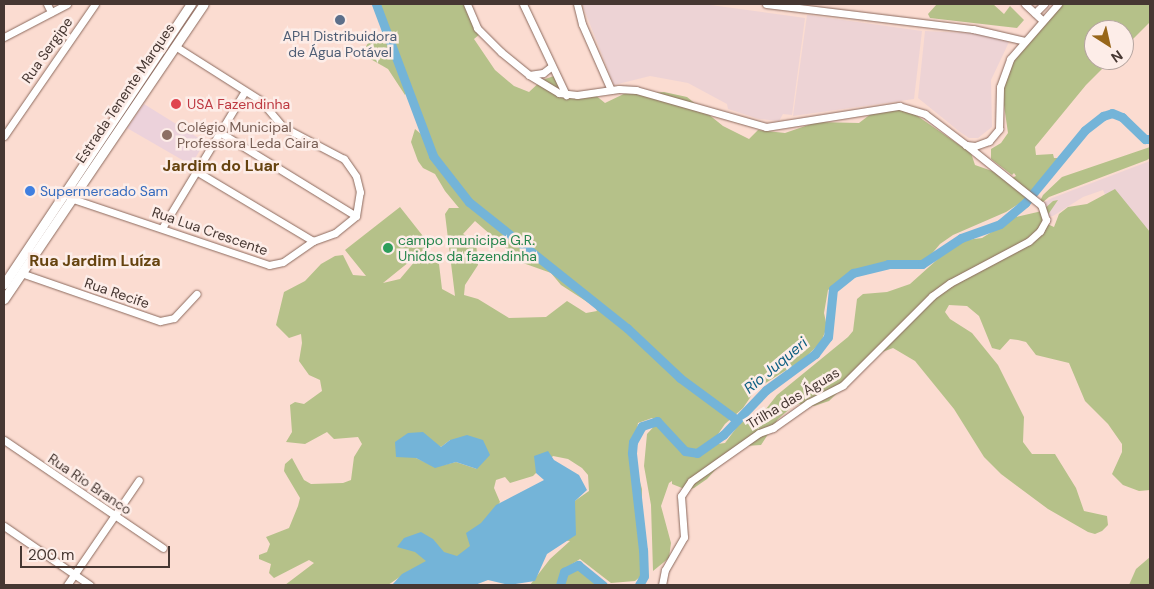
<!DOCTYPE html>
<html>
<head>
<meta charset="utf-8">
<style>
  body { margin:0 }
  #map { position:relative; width:1154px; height:589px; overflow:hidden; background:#fbdcd1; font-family:"DM Sans",sans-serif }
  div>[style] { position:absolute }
  .industrial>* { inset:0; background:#edd3d5 }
  .education>* { inset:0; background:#ecd2db }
  .green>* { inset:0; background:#b5c189 }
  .water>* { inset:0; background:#74b4d8 }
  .river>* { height:9px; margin:-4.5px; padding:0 4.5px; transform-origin:4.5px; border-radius:4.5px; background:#74b4d8 }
  .roads { filter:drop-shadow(0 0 1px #8c6a5e) drop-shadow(0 0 1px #8c6a5e) }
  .minor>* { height:7px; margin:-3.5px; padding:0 3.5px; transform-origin:3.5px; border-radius:3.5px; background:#fff }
  .major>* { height:9px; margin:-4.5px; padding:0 4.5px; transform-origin:4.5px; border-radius:4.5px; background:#fff }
  .dots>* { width:14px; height:14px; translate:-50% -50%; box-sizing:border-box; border:2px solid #fdede8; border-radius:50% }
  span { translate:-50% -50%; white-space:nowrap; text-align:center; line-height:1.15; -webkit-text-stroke:5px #fdede8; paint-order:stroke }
  .service-label { font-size:14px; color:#4e5e75 }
  .street-label { font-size:14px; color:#463732 }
  .health-label { font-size:14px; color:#be3a42 }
  .left { translate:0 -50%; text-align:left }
  .education-label { font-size:14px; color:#785e54 }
  .shop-label { font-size:14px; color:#366cbe }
  .leisure-label { font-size:14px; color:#27864d }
  .water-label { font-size:15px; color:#0e5f82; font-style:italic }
  .quarter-label { font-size:16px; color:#65430f; font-weight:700 }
  .frame { position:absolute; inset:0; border:5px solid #463732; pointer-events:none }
  .north { position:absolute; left:1084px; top:20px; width:50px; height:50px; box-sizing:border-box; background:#fdede8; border:1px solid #b4a49f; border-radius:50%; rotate:145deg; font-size:14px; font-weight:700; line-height:20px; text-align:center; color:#463732 }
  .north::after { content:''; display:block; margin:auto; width:18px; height:22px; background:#98661a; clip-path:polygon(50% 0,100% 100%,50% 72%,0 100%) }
  .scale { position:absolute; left:20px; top:546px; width:150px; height:22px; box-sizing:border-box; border:2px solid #463732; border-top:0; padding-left:6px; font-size:15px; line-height:18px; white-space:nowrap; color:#463732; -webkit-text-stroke:4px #fdede8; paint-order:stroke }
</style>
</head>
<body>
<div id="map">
  <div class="industrial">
    <div style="clip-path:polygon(582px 4px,703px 4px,805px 18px,792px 115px,783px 114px,779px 121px,759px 119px,728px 109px,727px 104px,688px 83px,650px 76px,614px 85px)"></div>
    <div style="clip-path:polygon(807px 15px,922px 31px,914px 99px,793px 116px)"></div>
    <div style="clip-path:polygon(925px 31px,987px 34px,1009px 42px,991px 80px,992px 127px,978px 138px,969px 138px,960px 132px,918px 98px)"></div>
    <div style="clip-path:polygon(1150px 161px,1150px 242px,1116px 220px,1103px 190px,1083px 197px,1053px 216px,1043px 217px,1038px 206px,1052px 198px)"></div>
  </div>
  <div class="education">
    <div style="clip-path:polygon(144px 104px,205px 142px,191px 165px,127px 128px)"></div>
  </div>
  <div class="green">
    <div style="clip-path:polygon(evenodd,380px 4px,466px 4px,480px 34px,474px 39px,495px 70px,514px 86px,529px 92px,542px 80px,554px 76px,559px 87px,572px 94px,594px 94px,605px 103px,630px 91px,636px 94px,664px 92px,687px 97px,723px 126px,749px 139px,758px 130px,785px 133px,817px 122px,859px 123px,880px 107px,903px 109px,916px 115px,971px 153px,975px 165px,1012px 178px,1016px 176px,1014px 173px,1012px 175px,991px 159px,991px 149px,1001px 143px,1008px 133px,1002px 91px,1009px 62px,1027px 39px,1064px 4px,1150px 4px,1150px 22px,1124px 48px,1124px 30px,1094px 30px,1094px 60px,1111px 60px,1086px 85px,1035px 147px,1036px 155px,1053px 154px,1054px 158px,1061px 158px,1020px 203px,1006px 212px,953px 235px,940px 244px,924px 263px,866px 271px,842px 280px,828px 290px,824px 313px,827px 327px,821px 342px,804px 359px,756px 389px,743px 408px,725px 424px,716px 437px,717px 444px,725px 443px,740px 423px,762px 414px,777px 395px,848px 337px,853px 331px,857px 299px,863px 294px,887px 292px,910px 284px,958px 241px,982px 238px,1016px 217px,1042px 211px,1053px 201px,1058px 200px,1043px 222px,1054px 227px,1059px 214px,1068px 207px,1087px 204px,1115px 189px,1150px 232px,1150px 490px,1139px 491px,1123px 485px,1112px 474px,1122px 452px,1122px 444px,1108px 424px,1085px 401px,1069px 363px,1036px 355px,1026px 342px,1018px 340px,1010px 339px,1000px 350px,992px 348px,979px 316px,967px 306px,949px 305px,945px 312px,950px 319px,972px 333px,998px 365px,1024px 417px,1023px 442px,1032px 454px,1055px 454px,1076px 488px,1084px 511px,1107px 516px,1108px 525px,1102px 531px,1095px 534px,1088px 532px,1048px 509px,1001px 474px,984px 457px,954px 409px,915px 361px,893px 348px,877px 354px,829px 401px,814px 406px,799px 404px,792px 407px,778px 419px,761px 445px,745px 446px,724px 460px,707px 479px,694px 488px,687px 490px,672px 484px,672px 481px,669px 483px,661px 506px,671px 543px,669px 558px,653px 571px,651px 505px,644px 466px,647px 434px,658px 422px,652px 418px,638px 423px,633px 457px,642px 489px,642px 556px,647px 571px,635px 581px,611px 583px,580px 559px,566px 568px,558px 585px,530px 585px,550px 559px,570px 541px,561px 540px,569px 505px,589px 491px,588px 475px,582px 468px,568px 459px,553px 456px,533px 476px,510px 483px,505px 477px,496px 480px,494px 488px,500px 502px,491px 515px,481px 550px,410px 570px,388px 585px,285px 585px,314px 563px,309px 560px,274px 578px,269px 573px,271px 564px,259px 559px,259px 555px,267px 552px,270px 544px,266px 537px,289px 528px,298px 506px,300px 498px,284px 471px,285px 464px,292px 458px,304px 480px,311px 484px,343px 483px,351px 480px,354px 457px,362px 444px,358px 437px,334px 439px,327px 432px,305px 444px,286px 442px,292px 432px,290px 405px,295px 402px,304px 404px,322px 391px,320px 380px,309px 375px,299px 361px,302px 343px,301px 334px,289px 338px,276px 325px,284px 292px,305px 281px,321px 264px,335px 256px,343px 255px,353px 275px,366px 276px,345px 250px,400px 207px,430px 245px,383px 283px,400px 279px,416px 260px,432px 261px,439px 264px,442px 289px,455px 296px,445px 214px,449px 208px,459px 208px,445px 191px,435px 174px,423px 168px,418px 161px,411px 142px,415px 129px,421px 134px,427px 129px,412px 88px,409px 88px,405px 95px,388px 69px,367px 57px,364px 50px,372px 36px,379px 35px,401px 59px,380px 4px,475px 221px,523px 263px,551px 273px,561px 285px,595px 307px,597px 311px,586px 313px,567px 301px,546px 317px,509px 318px,478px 299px,464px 295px,465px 285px,478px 265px,476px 242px,463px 234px,475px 221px,380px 4px,450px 440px,477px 469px,456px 462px,435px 467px,416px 458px,431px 441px,441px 447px,450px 440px)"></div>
    <div style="clip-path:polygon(937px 4px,993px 4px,1004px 14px,1010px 6px,1024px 20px,1017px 28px,930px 18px,928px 14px)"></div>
    <div style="clip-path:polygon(1150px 147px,1150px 158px,1147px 160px,1049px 197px,1037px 207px,1043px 195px,1062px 177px)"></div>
    <div style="clip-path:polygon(1150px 557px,1150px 585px,1129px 585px,1136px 569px)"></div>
    <div style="clip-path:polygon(574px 566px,588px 572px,603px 585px,562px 585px)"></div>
  </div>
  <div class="water">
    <div style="clip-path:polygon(423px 432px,441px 447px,450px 440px,467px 435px,483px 440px,490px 455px,477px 469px,456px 462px,435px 468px,416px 458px,396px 457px,395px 442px,408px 433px)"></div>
    <div style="clip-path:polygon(548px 451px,554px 460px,579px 475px,587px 490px,575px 501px,576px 535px,547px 554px,535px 581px,509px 585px,488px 580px,475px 585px,392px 585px,402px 574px,426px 561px,415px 552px,397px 547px,404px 538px,421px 532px,433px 539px,444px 552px,457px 556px,470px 546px,466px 533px,481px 523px,496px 505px,544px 480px,536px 473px,534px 456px)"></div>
  </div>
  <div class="river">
    <div style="left:376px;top:4px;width:162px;rotate:69.4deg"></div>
    <div style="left:433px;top:156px;width:58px;rotate:52deg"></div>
    <div style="left:469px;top:202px;width:202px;rotate:38.6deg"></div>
    <div style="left:627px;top:328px;width:73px;rotate:43.3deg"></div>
    <div style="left:680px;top:378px;width:71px;rotate:36.4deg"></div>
    <div style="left:560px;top:585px;width:14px;rotate:-73deg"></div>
    <div style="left:564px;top:572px;width:16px;rotate:-27deg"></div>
    <div style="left:578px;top:565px;width:32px;rotate:39deg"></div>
    <div style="left:639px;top:585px;width:10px;rotate:-61deg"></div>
    <div style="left:644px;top:576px;width:26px;rotate:-92deg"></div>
    <div style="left:643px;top:550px;width:98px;rotate:-96.5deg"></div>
    <div style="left:632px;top:453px;width:11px;rotate:-85deg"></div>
    <div style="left:633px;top:442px;width:18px;rotate:-61deg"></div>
    <div style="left:642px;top:426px;width:16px;rotate:-18deg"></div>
    <div style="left:657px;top:421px;width:41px;rotate:47deg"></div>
    <div style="left:685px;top:451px;width:12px;rotate:9deg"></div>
    <div style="left:697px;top:453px;width:32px;rotate:-35deg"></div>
    <div style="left:723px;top:435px;width:62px;rotate:-46.3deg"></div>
    <div style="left:766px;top:390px;width:61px;rotate:-36.3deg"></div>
    <div style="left:815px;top:354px;width:21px;rotate:-53deg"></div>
    <div style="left:828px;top:337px;width:48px;rotate:-84.1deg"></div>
    <div style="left:833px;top:289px;width:26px;rotate:-39deg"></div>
    <div style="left:853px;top:273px;width:36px;rotate:-14deg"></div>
    <div style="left:888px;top:264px;width:34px"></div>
    <div style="left:922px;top:264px;width:47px;rotate:-33.7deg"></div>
    <div style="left:961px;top:238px;width:41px;rotate:-19.7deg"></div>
    <div style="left:1000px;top:224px;width:33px;rotate:-40deg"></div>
    <div style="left:1025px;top:203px;width:94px;rotate:-50.6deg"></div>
    <div style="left:1085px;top:130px;width:23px;rotate:-38deg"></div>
    <div style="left:1103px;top:116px;width:9px;rotate:-18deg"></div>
    <div style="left:1112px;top:113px;width:11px;rotate:22deg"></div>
    <div style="left:1122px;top:117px;width:32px;rotate:44deg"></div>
    <div style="left:1145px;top:139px;width:5px"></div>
  </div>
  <div class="roads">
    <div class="minor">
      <div style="left:47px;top:4px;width:9px;rotate:63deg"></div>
      <div style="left:467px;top:4px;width:26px;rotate:67deg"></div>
      <div style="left:477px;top:28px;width:34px;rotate:45deg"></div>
      <div style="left:501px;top:52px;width:36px;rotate:39deg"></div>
      <div style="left:529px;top:75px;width:35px;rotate:31deg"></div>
      <div style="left:559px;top:93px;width:18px;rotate:6deg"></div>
      <div style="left:577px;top:95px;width:42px;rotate:-8.1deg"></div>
      <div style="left:619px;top:89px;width:17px;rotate:3deg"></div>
      <div style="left:636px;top:90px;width:135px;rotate:15.9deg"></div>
      <div style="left:766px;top:127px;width:135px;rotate:-9deg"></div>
      <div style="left:899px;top:106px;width:27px;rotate:17deg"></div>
      <div style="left:925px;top:114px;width:51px;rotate:37.1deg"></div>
      <div style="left:966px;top:145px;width:9px;rotate:6deg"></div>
      <div style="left:975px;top:146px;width:15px;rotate:-20deg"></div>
      <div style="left:989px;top:141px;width:16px;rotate:-50deg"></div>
      <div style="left:999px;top:129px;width:42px;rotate:-88.6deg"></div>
      <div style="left:1000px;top:87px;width:30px;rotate:-70deg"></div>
      <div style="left:1010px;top:59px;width:73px;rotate:-48.9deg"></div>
      <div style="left:523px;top:4px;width:101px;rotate:64.7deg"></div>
      <div style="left:577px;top:4px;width:21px;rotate:76deg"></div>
      <div style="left:582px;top:24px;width:72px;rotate:66.3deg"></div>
      <div style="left:766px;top:4px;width:209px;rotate:6.9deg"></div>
      <div style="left:973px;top:29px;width:53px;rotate:13deg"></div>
      <div style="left:1025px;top:4px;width:23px;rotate:43deg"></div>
      <div style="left:1035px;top:13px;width:13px;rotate:-45deg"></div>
      <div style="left:4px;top:37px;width:71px;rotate:-27.6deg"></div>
      <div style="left:529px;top:75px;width:14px;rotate:-8deg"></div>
      <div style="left:543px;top:73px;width:11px;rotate:-38deg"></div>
      <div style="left:221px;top:133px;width:158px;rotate:31.6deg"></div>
      <div style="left:4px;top:136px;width:160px;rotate:-55.4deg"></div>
      <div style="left:196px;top:171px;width:136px;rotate:30.9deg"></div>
      <div style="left:70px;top:198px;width:210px;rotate:18.6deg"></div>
      <div style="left:269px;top:265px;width:14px;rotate:-12deg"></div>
      <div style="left:283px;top:262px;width:37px;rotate:-35deg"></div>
      <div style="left:313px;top:241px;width:23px;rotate:-20deg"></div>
      <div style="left:335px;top:233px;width:27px;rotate:-39deg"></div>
      <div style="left:356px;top:216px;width:24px;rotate:-81deg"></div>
      <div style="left:360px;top:192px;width:16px;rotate:-104deg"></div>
      <div style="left:356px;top:176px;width:21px;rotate:-125deg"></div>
      <div style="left:344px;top:159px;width:69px;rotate:-152.3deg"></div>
      <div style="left:283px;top:127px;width:35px;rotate:-130deg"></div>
      <div style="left:260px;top:100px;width:101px;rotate:-147.6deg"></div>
      <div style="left:162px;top:228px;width:160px;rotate:-58.8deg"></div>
      <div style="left:21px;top:273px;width:147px;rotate:19.1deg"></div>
      <div style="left:160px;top:321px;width:14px;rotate:-12deg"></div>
      <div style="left:174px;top:318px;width:33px;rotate:-47deg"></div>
      <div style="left:4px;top:440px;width:192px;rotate:34.2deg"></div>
      <div style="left:4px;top:526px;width:104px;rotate:34.5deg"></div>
      <div style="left:67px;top:585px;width:127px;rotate:-55.6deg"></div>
      <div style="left:662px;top:585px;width:15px;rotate:-79deg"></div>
      <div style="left:665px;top:570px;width:38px;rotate:-60deg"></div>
      <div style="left:684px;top:537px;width:41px;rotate:-94.2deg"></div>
      <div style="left:681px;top:496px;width:18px;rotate:-56deg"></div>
      <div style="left:691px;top:481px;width:83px;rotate:-35.2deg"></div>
      <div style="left:759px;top:433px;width:15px;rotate:-20deg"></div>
      <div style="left:773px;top:428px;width:43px;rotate:-35.5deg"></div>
      <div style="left:808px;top:403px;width:39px;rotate:-27deg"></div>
      <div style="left:843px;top:385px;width:126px;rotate:-45deg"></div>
      <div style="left:932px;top:296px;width:22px;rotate:-36deg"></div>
      <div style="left:950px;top:283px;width:89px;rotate:-28deg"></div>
      <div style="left:1029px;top:241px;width:15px;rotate:-42deg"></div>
      <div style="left:1040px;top:231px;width:13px;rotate:-61deg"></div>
      <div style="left:1046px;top:220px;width:16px;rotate:-108deg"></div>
      <div style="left:1041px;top:205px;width:96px;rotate:-141.3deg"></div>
    </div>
    <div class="major">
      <div style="left:4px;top:284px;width:337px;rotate:-56.3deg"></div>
      <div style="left:4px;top:299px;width:356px;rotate:-55.9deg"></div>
    </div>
  </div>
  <div class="dots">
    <div style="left:340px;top:20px;background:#5c6f8a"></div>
    <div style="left:176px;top:104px;background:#e0444e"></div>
    <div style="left:167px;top:135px;background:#8d6e63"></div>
    <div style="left:30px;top:191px;background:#3f7fe0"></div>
    <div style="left:388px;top:248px;background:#2e9e5b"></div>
  </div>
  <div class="service-label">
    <span style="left:340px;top:44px">APH Distribuidora<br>de Água Potável</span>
  </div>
  <div class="street-label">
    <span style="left:47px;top:50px;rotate:-55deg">Rua Sergipe</span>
    <span style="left:125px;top:93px;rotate:-56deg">Estrada Tenente Marques</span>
    <span style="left:210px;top:231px;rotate:19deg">Rua Lua Crescente</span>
    <span style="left:117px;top:293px;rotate:19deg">Rua Recife</span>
    <span style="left:793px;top:398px;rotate:-31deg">Trilha das Águas</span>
    <span style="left:90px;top:484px;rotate:34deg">Rua Rio Branco</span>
  </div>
  <div class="health-label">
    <span class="left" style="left:187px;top:104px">USA Fazendinha</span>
  </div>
  <div class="education-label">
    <span class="left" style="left:177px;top:135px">Colégio Municipal<br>Professora Leda Caira</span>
  </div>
  <div class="shop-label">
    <span class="left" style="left:40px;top:191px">Supermercado Sam</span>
  </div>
  <div class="leisure-label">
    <span class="left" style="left:398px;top:248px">campo municipa G.R.<br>Unidos da fazendinha</span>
  </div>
  <div class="water-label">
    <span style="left:776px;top:366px;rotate:-40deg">Rio Juqueri</span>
  </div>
  <div class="quarter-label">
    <span style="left:221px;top:166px">Jardim do Luar</span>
    <span style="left:95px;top:261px">Rua Jardim Luíza</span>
  </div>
  <div class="frame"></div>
  <div class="north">N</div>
  <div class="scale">200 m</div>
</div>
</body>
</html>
